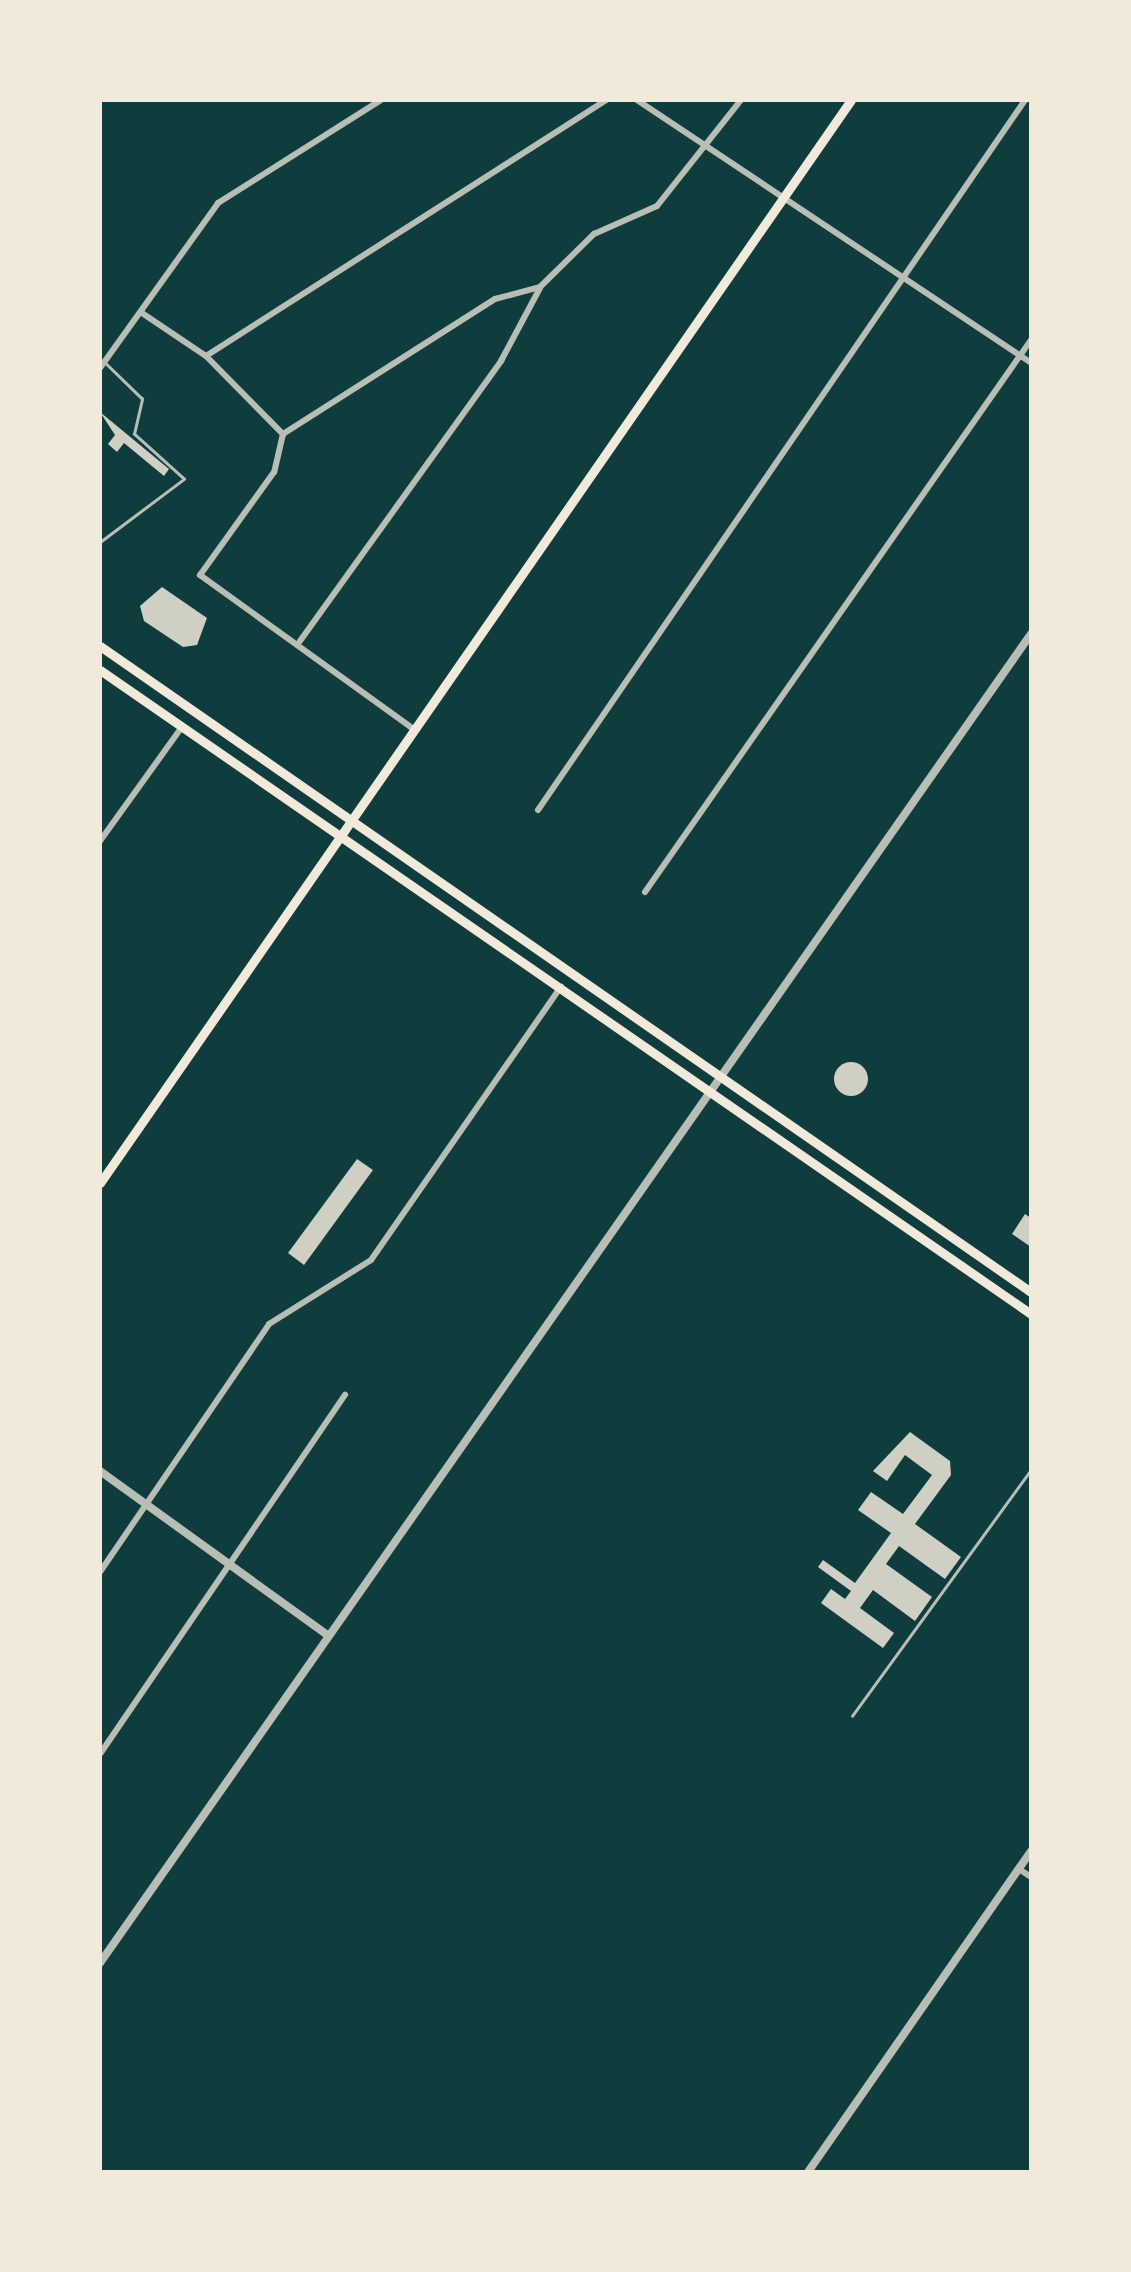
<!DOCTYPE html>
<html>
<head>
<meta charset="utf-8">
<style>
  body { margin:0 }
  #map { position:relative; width:1131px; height:2272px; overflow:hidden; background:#0f3d3e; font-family:"DejaVu Sans",sans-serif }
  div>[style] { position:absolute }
  .building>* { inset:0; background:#cfcfc3 }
  .round { border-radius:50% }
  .service>* { height:2.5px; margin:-1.25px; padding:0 1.25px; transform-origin:1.25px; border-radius:1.25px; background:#b8beb3 }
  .minor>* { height:6px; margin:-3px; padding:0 3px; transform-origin:3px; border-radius:3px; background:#b8beb3 }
  .tertiary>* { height:8px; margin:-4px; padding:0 4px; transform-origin:4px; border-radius:4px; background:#b8beb3 }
  .secondary>* { height:9px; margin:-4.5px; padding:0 4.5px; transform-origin:4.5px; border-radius:4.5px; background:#f1e9da }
  .primary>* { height:9px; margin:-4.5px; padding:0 4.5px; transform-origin:4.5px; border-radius:4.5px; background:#f1e9da }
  span { translate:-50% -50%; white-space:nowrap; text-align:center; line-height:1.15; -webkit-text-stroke:8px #f1e9da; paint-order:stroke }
  .frame { position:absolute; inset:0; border:102px solid #f1e9da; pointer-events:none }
</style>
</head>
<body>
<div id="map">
  <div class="building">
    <div style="clip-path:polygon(100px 412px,169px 469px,164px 476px,124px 443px,117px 452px,108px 444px,115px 435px)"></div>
    <div style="clip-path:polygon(162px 587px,207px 618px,197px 645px,183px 647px,144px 621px,140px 606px)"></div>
    <div class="round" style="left:834px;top:1062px;width:34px;height:34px"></div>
    <div style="clip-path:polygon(357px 1159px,373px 1170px,304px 1265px,288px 1253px)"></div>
    <div style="clip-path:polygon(1025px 1214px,1031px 1218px,1031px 1247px,1012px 1234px)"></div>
    <div style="clip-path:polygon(910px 1432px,950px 1461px,951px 1475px,915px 1524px,961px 1557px,945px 1579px,899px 1546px,886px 1564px,932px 1597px,915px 1621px,873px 1590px,860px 1608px,894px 1633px,883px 1648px,821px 1603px,831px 1589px,845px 1599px,851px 1591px,818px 1567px,823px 1560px,855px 1583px,891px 1533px,858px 1510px,871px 1492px,903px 1514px,932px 1475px,905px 1455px,887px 1481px,873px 1471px)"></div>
  </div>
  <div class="service">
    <div style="left:100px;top:542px;width:105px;rotate:-36.9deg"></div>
    <div style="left:184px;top:479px;width:67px;rotate:-138deg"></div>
    <div style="left:134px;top:434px;width:36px;rotate:-77deg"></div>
    <div style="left:142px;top:399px;width:52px;rotate:-135.8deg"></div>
    <div style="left:1031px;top:1439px;width:21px;rotate:90deg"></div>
    <div style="left:852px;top:1716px;width:304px;rotate:-54deg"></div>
  </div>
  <div class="minor">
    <div style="left:637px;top:100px;width:474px;rotate:33.7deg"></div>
    <div style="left:142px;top:313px;width:77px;rotate:33.9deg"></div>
    <div style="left:206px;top:356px;width:110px;rotate:45.4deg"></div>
    <div style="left:283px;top:434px;width:39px;rotate:103deg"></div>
    <div style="left:274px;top:472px;width:127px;rotate:125.7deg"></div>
    <div style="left:200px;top:575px;width:265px;rotate:35.8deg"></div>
    <div style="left:206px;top:356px;width:476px;rotate:-32.6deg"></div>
    <div style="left:100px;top:368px;width:203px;rotate:-54.4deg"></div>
    <div style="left:218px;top:203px;width:193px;rotate:-32.3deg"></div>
    <div style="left:283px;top:434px;width:251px;rotate:-32.5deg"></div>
    <div style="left:495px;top:299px;width:47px;rotate:-14.9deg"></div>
    <div style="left:540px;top:287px;width:76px;rotate:-44.5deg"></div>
    <div style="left:594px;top:234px;width:69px;rotate:-24deg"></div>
    <div style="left:657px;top:206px;width:135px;rotate:-51.6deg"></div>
    <div style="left:300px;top:641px;width:345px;rotate:-54.3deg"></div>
    <div style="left:501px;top:361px;width:83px;rotate:-61.9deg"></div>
    <div style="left:538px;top:810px;width:861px;rotate:-55.55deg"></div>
    <div style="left:100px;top:841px;width:140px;rotate:-54.3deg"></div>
    <div style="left:645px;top:892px;width:674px;rotate:-55.04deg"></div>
    <div style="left:100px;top:1572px;width:300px;rotate:-55.7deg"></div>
    <div style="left:269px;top:1324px;width:120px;rotate:-32.1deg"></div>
    <div style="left:371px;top:1260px;width:333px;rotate:-55.2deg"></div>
    <div style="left:100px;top:1754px;width:435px;rotate:-55.7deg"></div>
    <div style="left:1019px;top:1869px;width:14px;rotate:34deg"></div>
  </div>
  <div class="tertiary">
    <div style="left:100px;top:1471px;width:280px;rotate:35.8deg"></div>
    <div style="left:100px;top:1963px;width:1623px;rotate:-54.99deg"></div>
    <div style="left:808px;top:2172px;width:391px;rotate:-55.2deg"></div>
  </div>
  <div class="secondary">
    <div style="left:100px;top:1183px;width:1318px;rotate:-55.26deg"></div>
  </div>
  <div class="primary">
    <div style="left:100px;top:646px;width:1133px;rotate:34.76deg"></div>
    <div style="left:100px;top:670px;width:1132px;rotate:34.67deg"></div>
  </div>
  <div class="frame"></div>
</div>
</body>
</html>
